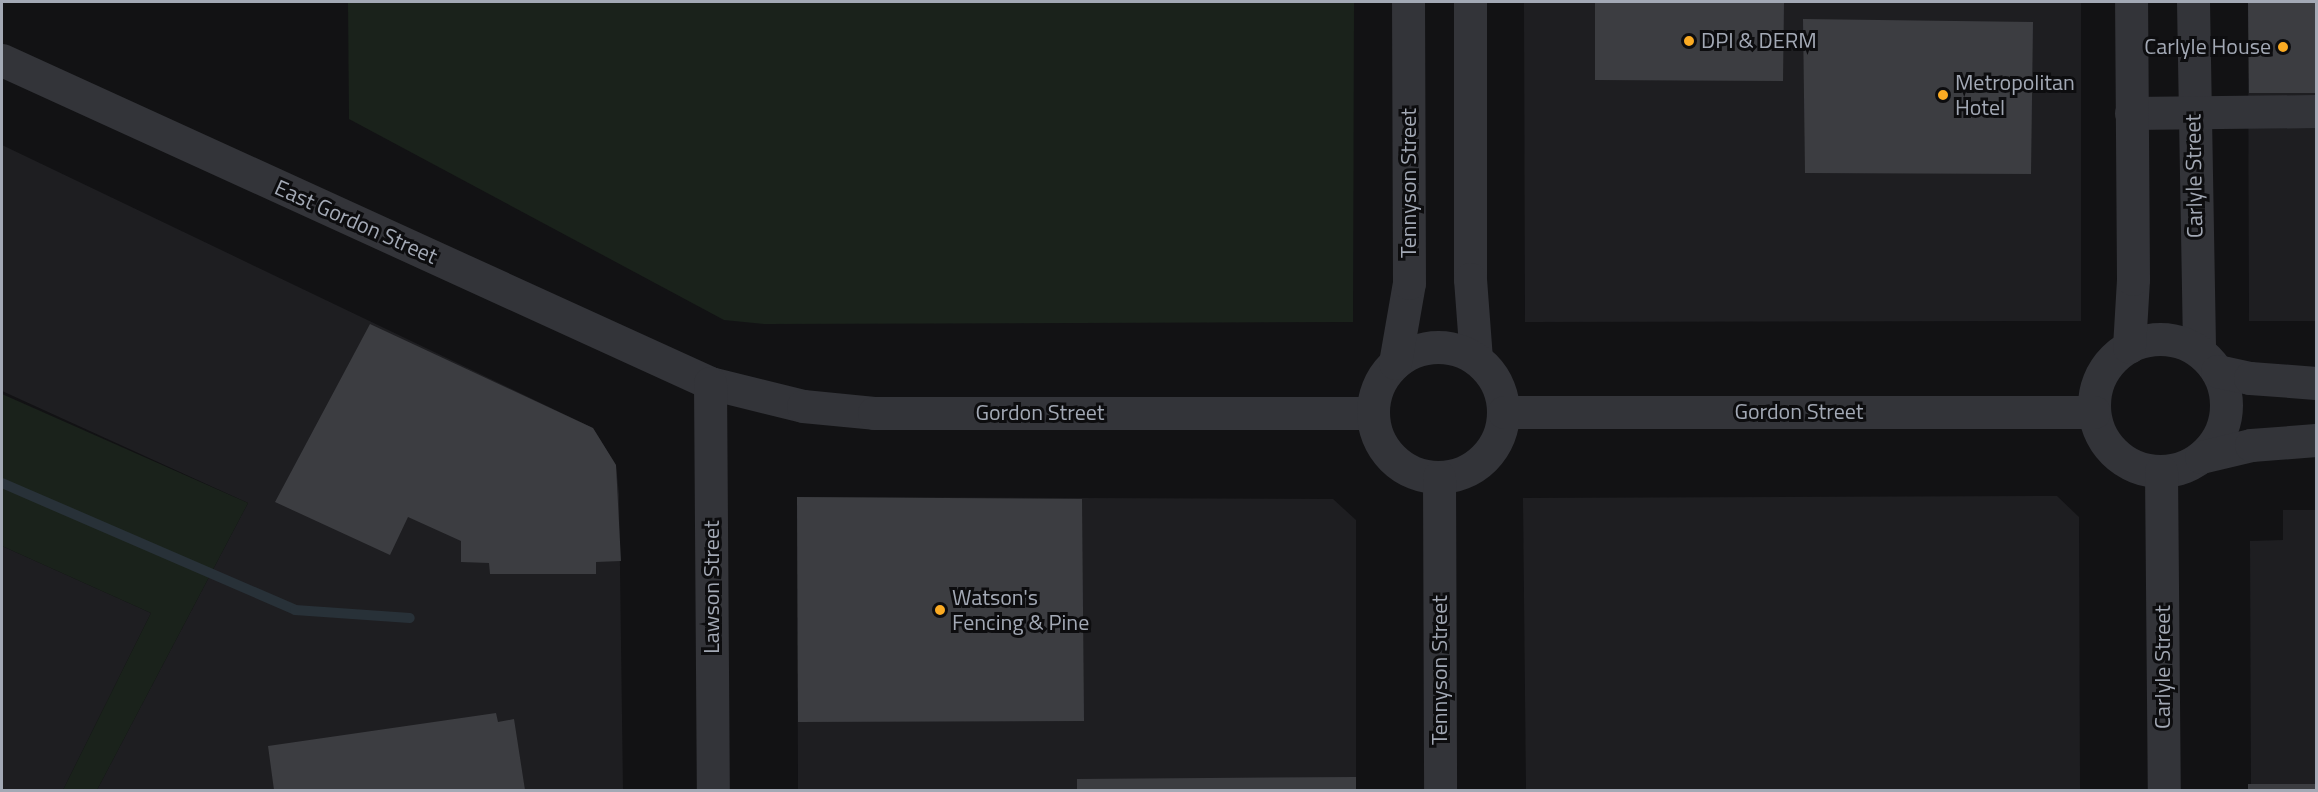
<!DOCTYPE html>
<html>
<head>
<meta charset="utf-8">
<style>
  body { margin:0 }
  #map { position:relative; width:2318px; height:792px; overflow:hidden; background:#121214; font-family:"Titillium Web",sans-serif }
  div>[style] { position:absolute }
  .built>* { inset:0; background:#1e1e21 }
  .green>* { inset:0; background:#1a221b }
  .stream>* { height:10px; margin:-5px; padding:0 5px; transform-origin:5px; border-radius:5px; background:#283138 }
  .building>* { inset:0; background:#3c3d41 }
  .minor>* { height:33px; margin:-16.5px; padding:0 16.5px; transform-origin:16.5px; border-radius:16.5px; background:#333439 }
  .minor>.ring { margin:-16.5px; padding:0; box-sizing:content-box; background:none; border:33px solid #333439; border-radius:50% }
  .dots>* { width:16px; height:16px; translate:-50% -50%; box-sizing:border-box; border:3px solid #0d0d0f; border-radius:50% }
  span { translate:-50% -50%; white-space:nowrap; text-align:center; line-height:1.15; -webkit-text-stroke:6px #0d0d0f; paint-order:stroke }
  .poi-label { font-size:22px; color:#a3a9b5 }
  .left { translate:0 -50%; text-align:left }
  .right { translate:-100% -50%; text-align:right }
  .street-label { font-size:22px; color:#a3a9b5 }
  .frame { position:absolute; inset:0; border:3px solid #a3a9b5; pointer-events:none }
</style>
</head>
<body>
<div id="map">
  <div class="built">
    <div style="clip-path:polygon(1524px 2px,2081px 2px,2081px 321px,1525px 322px)"></div>
    <div style="clip-path:polygon(2248px 2px,2316px 2px,2316px 321px,2249px 321px)"></div>
    <div style="clip-path:polygon(2px 145px,593px 428px,616px 465px,619px 494px,623px 790px,97px 790px,248px 503px,2px 391px)"></div>
    <div style="clip-path:polygon(2057px 496px,2079px 517px,2080px 790px,1526px 790px,1523px 498px)"></div>
    <div style="clip-path:polygon(797px 497px,1333px 499px,1356px 520px,1356px 790px,798px 790px)"></div>
    <div style="clip-path:polygon(2283px 510px,2316px 510px,2316px 790px,2251px 790px,2250px 541px,2283px 540px)"></div>
    <div style="clip-path:polygon(2px 546px,151px 613px,63px 790px,2px 790px)"></div>
  </div>
  <div class="green">
    <div style="clip-path:polygon(348px 2px,1354px 2px,1353px 322px,764px 324px,724px 320px,349px 119px)"></div>
    <div style="clip-path:polygon(2px 394px,248px 503px,97px 790px,63px 790px,151px 613px,2px 546px)"></div>
  </div>
  <div class="stream">
    <div style="left:2px;top:483px;width:319px;rotate:23.4deg"></div>
    <div style="left:295px;top:610px;width:115px;rotate:4deg"></div>
  </div>
  <div class="building">
    <div style="clip-path:polygon(1595px 2px,1784px 2px,1783px 81px,1595px 80px)"></div>
    <div style="clip-path:polygon(2248px 2px,2316px 2px,2316px 93px,2249px 93px)"></div>
    <div style="clip-path:polygon(1803px 19px,2033px 22px,2031px 174px,1805px 173px)"></div>
    <div style="clip-path:polygon(370px 324px,593px 428px,616px 465px,621px 561px,596px 562px,596px 574px,490px 574px,489px 563px,461px 562px,461px 541px,408px 517px,390px 555px,275px 502px)"></div>
    <div style="clip-path:polygon(797px 497px,1082px 499px,1084px 721px,798px 722px)"></div>
    <div style="clip-path:polygon(496px 713px,498px 722px,514px 719px,525px 790px,274px 790px,268px 746px)"></div>
    <div style="clip-path:polygon(1356px 777px,1356px 790px,1077px 790px,1077px 779px)"></div>
    <div style="clip-path:polygon(2248px 784px,2316px 784px,2316px 790px,2248px 790px)"></div>
  </div>
  <div class="minor">
    <div style="left:1470px;top:2px;width:277px;rotate:90deg"></div>
    <div style="left:1470px;top:279px;width:80px;rotate:85.7deg"></div>
    <div style="left:2193px;top:2px;width:349px;rotate:89deg"></div>
    <div style="left:2px;top:60px;width:778px;rotate:24.52deg"></div>
    <div style="left:710px;top:383px;width:96px;rotate:13.9deg"></div>
    <div style="left:803px;top:406px;width:71px;rotate:5.6deg"></div>
    <div style="left:874px;top:413px;width:499px"></div>
    <div style="left:2131px;top:113px;width:185px;rotate:-0.6deg"></div>
    <div class="ring" style="left:2094px;top:339px;width:99px;height:99px"></div>
    <div style="left:2129px;top:347px;width:68px;rotate:-86.6deg"></div>
    <div style="left:2133px;top:279px;width:277px;rotate:-90.4deg"></div>
    <div class="ring" style="left:1373px;top:347px;width:97px;height:97px"></div>
    <div style="left:1395px;top:363px;width:81px;rotate:-80.1deg"></div>
    <div style="left:1409px;top:283px;width:281px;rotate:-90.2deg"></div>
    <div style="left:2217px;top:371px;width:34px;rotate:12deg"></div>
    <div style="left:2250px;top:378px;width:66px;rotate:4.3deg"></div>
    <div style="left:710px;top:383px;width:407px;rotate:89.6deg"></div>
    <div style="left:1504px;top:412px;width:590px"></div>
    <div style="left:2201px;top:457px;width:51px;rotate:-13.5deg"></div>
    <div style="left:2251px;top:445px;width:65px;rotate:-4.4deg"></div>
    <div style="left:2161px;top:471px;width:319px;rotate:89.5deg"></div>
    <div style="left:1439px;top:477px;width:313px;rotate:89.8deg"></div>
  </div>
  <div class="dots">
    <div style="left:1689px;top:41px;background:#fbab23"></div>
    <div style="left:2283px;top:47px;background:#fbab23"></div>
    <div style="left:1943px;top:95px;background:#fbab23"></div>
    <div style="left:940px;top:610px;background:#fbab23"></div>
  </div>
  <div class="poi-label">
    <span class="left" style="left:1701px;top:41px">DPI &amp; DERM</span>
    <span class="right" style="left:2271px;top:47px">Carlyle House</span>
    <span class="left" style="left:1955px;top:95px">Metropolitan<br>Hotel</span>
    <span class="left" style="left:952px;top:610px">Watson's<br>Fencing &amp; Pine</span>
  </div>
  <div class="street-label">
    <span style="left:2194px;top:176px;rotate:-91deg">Carlyle Street</span>
    <span style="left:1409px;top:183px;rotate:-90deg">Tennyson Street</span>
    <span style="left:356px;top:222px;rotate:24deg">East Gordon Street</span>
    <span style="left:1799px;top:412px">Gordon Street</span>
    <span style="left:1040px;top:413px">Gordon Street</span>
    <span style="left:712px;top:587px;rotate:-90deg">Lawson Street</span>
    <span style="left:2163px;top:667px;rotate:-90deg">Carlyle Street</span>
    <span style="left:1440px;top:670px;rotate:-90deg">Tennyson Street</span>
  </div>
  <div class="frame"></div>
</div>
</body>
</html>
